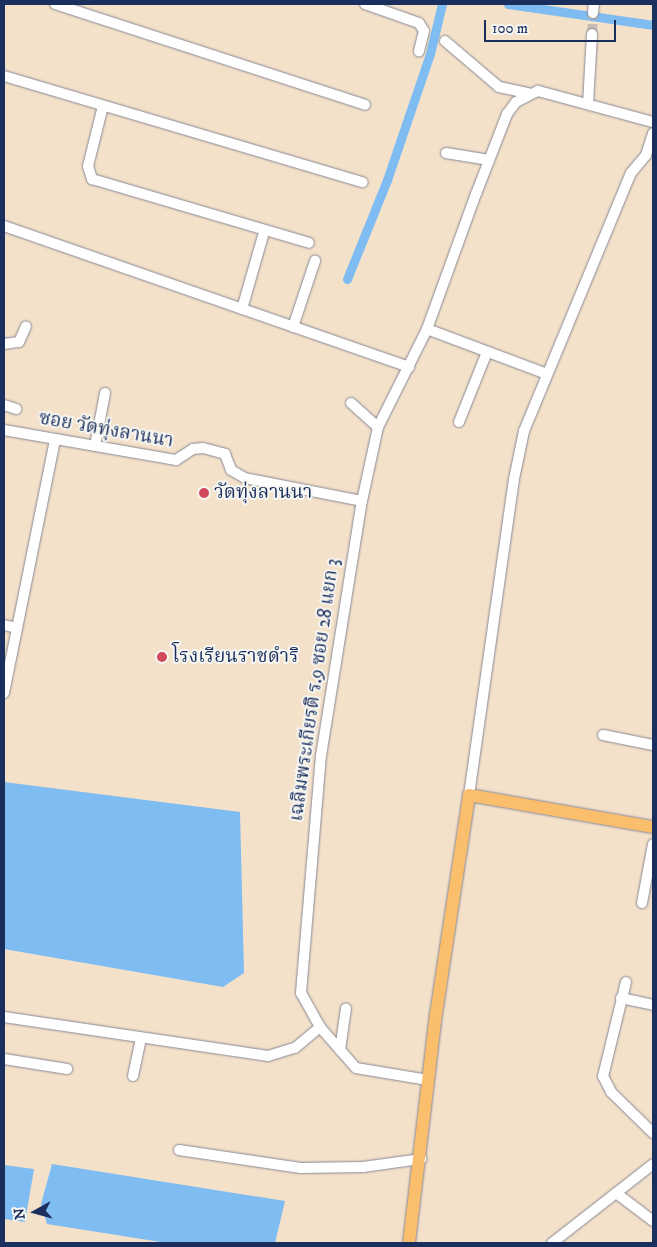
<!DOCTYPE html>
<html>
<head>
<meta charset="utf-8">
<style>
  body { margin:0 }
  #map { position:relative; width:657px; height:1247px; overflow:hidden; background:#f4e1ca; font-family:"IM FELL DW Pica","Noto Serif Thai",serif }
  div>[style] { position:absolute }
  .water>* { inset:0; background:#7ebcf2 }
  .canal>* { height:9px; margin:-4.5px; padding:0 4.5px; transform-origin:4.5px; border-radius:4.5px; background:#7ebcf2 }
  .minor-tunnel>* { height:10px; margin-top:-5px; transform-origin:0; background:repeating-linear-gradient(90deg,#c9bdb4 0 10px,transparent 0 15px) }
  .roads { filter:drop-shadow(0 0 1px #888894) drop-shadow(0 0 1px #888894) }
  .minor>* { height:10px; margin:-5px; padding:0 5px; transform-origin:5px; border-radius:5px; background:#fff }
  .major>* { height:12px; margin:-6px; padding:0 6px; transform-origin:6px; border-radius:6px; background:#fabe6d }
  .dots>* { width:14px; height:14px; translate:-50% -50%; box-sizing:border-box; border:2px solid #f6f6f2; border-radius:50% }
  span { translate:-50% -50%; white-space:nowrap; text-align:center; line-height:1.15; -webkit-text-stroke:4px #f6f6f2; paint-order:stroke }
  .street-label { font-size:19px; color:#1b2f5e }
  .poi-label { font-size:19px; color:#1b2f5e }
  .left { translate:0 -50%; text-align:left }
  .frame { position:absolute; inset:0; border:5px solid #1b2f5e; pointer-events:none }
  .north { position:absolute; left:10px; top:1187px; width:50px; height:50px; -webkit-text-stroke:4px #f6f6f2; paint-order:stroke; rotate:263deg; font-size:14px; font-weight:700; line-height:20px; text-align:center; color:#1b2f5e }
  .north::after { content:''; display:block; margin:auto; width:18px; height:22px; background:#1b2f5e; clip-path:polygon(50% 0,100% 100%,50% 72%,0 100%) }
  .scale { position:absolute; left:484px; top:20px; width:132px; height:22px; box-sizing:border-box; border:2px solid #1b2f5e; border-top:0; padding-left:6px; font-size:15px; line-height:18px; white-space:nowrap; color:#1b2f5e; -webkit-text-stroke:4px #f6f6f2; paint-order:stroke }
</style>
</head>
<body>
<div id="map">
  <div class="water">
    <div style="clip-path:polygon(4px 782px,240px 812px,244px 973px,223px 987px,4px 949px)"></div>
    <div style="clip-path:polygon(52px 1164px,285px 1201px,275px 1243px,167px 1243px,47px 1224px,41px 1204px)"></div>
    <div style="clip-path:polygon(4px 1165px,34px 1169px,25px 1222px,4px 1219px)"></div>
  </div>
  <div class="canal">
    <div style="left:508px;top:4px;width:147px;rotate:8.2deg"></div>
    <div style="left:347px;top:279px;width:107px;rotate:-68deg"></div>
    <div style="left:387px;top:180px;width:133px;rotate:-71.2deg"></div>
    <div style="left:430px;top:54px;width:51px;rotate:-76.5deg"></div>
  </div>
  <div class="minor-tunnel">
    <div style="left:592px;top:34px;width:21px;rotate:-87deg"></div>
  </div>
  <div class="roads">
    <div class="minor">
      <div style="left:55px;top:4px;width:326px;rotate:18deg"></div>
      <div style="left:365px;top:4px;width:57px;rotate:19.4deg"></div>
      <div style="left:419px;top:23px;width:9px;rotate:58deg"></div>
      <div style="left:424px;top:31px;width:21px;rotate:104deg"></div>
      <div style="left:593px;top:13px;width:9px;rotate:-84deg"></div>
      <div style="left:445px;top:41px;width:71px;rotate:40.4deg"></div>
      <div style="left:499px;top:87px;width:30px;rotate:12deg"></div>
      <div style="left:4px;top:76px;width:374px;rotate:16.5deg"></div>
      <div style="left:588px;top:104px;width:70px;rotate:-86.7deg"></div>
      <div style="left:103px;top:106px;width:62px;rotate:104deg"></div>
      <div style="left:88px;top:166px;width:14px;rotate:73deg"></div>
      <div style="left:92px;top:179px;width:226px;rotate:16.4deg"></div>
      <div style="left:446px;top:153px;width:44px;rotate:9.2deg"></div>
      <div style="left:4px;top:226px;width:429px;rotate:19.2deg"></div>
      <div style="left:242px;top:309px;width:76px;rotate:-74deg"></div>
      <div style="left:293px;top:327px;width:70px;rotate:-71.6deg"></div>
      <div style="left:427px;top:329px;width:128px;rotate:20.6deg"></div>
      <div style="left:4px;top:344px;width:15px;rotate:-8deg"></div>
      <div style="left:19px;top:342px;width:17px;rotate:-66deg"></div>
      <div style="left:351px;top:403px;width:36px;rotate:42deg"></div>
      <div style="left:4px;top:405px;width:13px;rotate:18deg"></div>
      <div style="left:459px;top:422px;width:75px;rotate:-68.2deg"></div>
      <div style="left:4px;top:430px;width:175px;rotate:9.9deg"></div>
      <div style="left:176px;top:460px;width:20px;rotate:-33deg"></div>
      <div style="left:193px;top:449px;width:10px;rotate:-6deg"></div>
      <div style="left:203px;top:448px;width:23px;rotate:15deg"></div>
      <div style="left:225px;top:454px;width:17px;rotate:69deg"></div>
      <div style="left:231px;top:470px;width:16px;rotate:30deg"></div>
      <div style="left:245px;top:478px;width:119px;rotate:11.1deg"></div>
      <div style="left:95px;top:446px;width:54px;rotate:-79.3deg"></div>
      <div style="left:4px;top:625px;width:13px;rotate:13deg"></div>
      <div style="left:4px;top:693px;width:259px;rotate:-78.6deg"></div>
      <div style="left:603px;top:735px;width:51px;rotate:11.3deg"></div>
      <div style="left:469px;top:795px;width:319px;rotate:-81.9deg"></div>
      <div style="left:514px;top:479px;width:49px;rotate:-78.2deg"></div>
      <div style="left:524px;top:431px;width:279px;rotate:-67.5deg"></div>
      <div style="left:631px;top:173px;width:23px;rotate:-50deg"></div>
      <div style="left:646px;top:155px;width:23px;rotate:-72deg"></div>
      <div style="left:642px;top:903px;width:60px;rotate:-79.4deg"></div>
      <div style="left:626px;top:982px;width:97px;rotate:103.7deg"></div>
      <div style="left:603px;top:1076px;width:18px;rotate:63deg"></div>
      <div style="left:611px;top:1092px;width:59px;rotate:44.3deg"></div>
      <div style="left:621px;top:998px;width:33px;rotate:12deg"></div>
      <div style="left:4px;top:1017px;width:267px;rotate:8.4deg"></div>
      <div style="left:268px;top:1056px;width:28px;rotate:-17deg"></div>
      <div style="left:295px;top:1048px;width:33px;rotate:-40deg"></div>
      <div style="left:340px;top:1050px;width:42px;rotate:-81.9deg"></div>
      <div style="left:4px;top:1059px;width:64px;rotate:9deg"></div>
      <div style="left:133px;top:1076px;width:39px;rotate:-78deg"></div>
      <div style="left:428px;top:1080px;width:73px;rotate:-170.5deg"></div>
      <div style="left:356px;top:1068px;width:55px;rotate:-131.3deg"></div>
      <div style="left:320px;top:1027px;width:39px;rotate:-119deg"></div>
      <div style="left:301px;top:993px;width:238px;rotate:-85.2deg"></div>
      <div style="left:321px;top:756px;width:258px;rotate:-80.9deg"></div>
      <div style="left:362px;top:501px;width:76px;rotate:-77.8deg"></div>
      <div style="left:378px;top:427px;width:110px;rotate:-63.4deg"></div>
      <div style="left:427px;top:329px;width:144px;rotate:-70.1deg"></div>
      <div style="left:476px;top:194px;width:86px;rotate:-68.8deg"></div>
      <div style="left:507px;top:114px;width:15px;rotate:-53deg"></div>
      <div style="left:516px;top:102px;width:25px;rotate:-27deg"></div>
      <div style="left:538px;top:91px;width:119px;rotate:15.1deg"></div>
      <div style="left:179px;top:1150px;width:123px;rotate:8.4deg"></div>
      <div style="left:301px;top:1168px;width:62px;rotate:-0.9deg"></div>
      <div style="left:363px;top:1167px;width:59px;rotate:-7.9deg"></div>
      <div style="left:616px;top:1193px;width:46px;rotate:37.1deg"></div>
      <div style="left:552px;top:1243px;width:128px;rotate:-38deg"></div>
    </div>
    <div class="major">
      <div style="left:409px;top:1243px;width:231px;rotate:-83.3deg"></div>
      <div style="left:436px;top:1014px;width:221px;rotate:-81.4deg"></div>
      <div style="left:469px;top:795px;width:187px;rotate:9.9deg"></div>
    </div>
  </div>
  <div class="dots">
    <div style="left:204px;top:493px;background:#d1495b"></div>
    <div style="left:162px;top:657px;background:#d1495b"></div>
  </div>
  <div class="street-label">
    <span style="left:106px;top:430px;rotate:10deg">ซอย วัดทุ่งลานนา</span>
    <span style="left:315px;top:690px;rotate:-82deg">เฉลิมพระเกียรติ ร.9 ซอย 28 แยก 3</span>
  </div>
  <div class="poi-label">
    <span class="left" style="left:214px;top:493px">วัดทุ่งลานนา</span>
    <span class="left" style="left:172px;top:657px">โรงเรียนราชดำริ</span>
  </div>
  <div class="frame"></div>
  <div class="north">N</div>
  <div class="scale">100 m</div>
</div>
</body>
</html>
